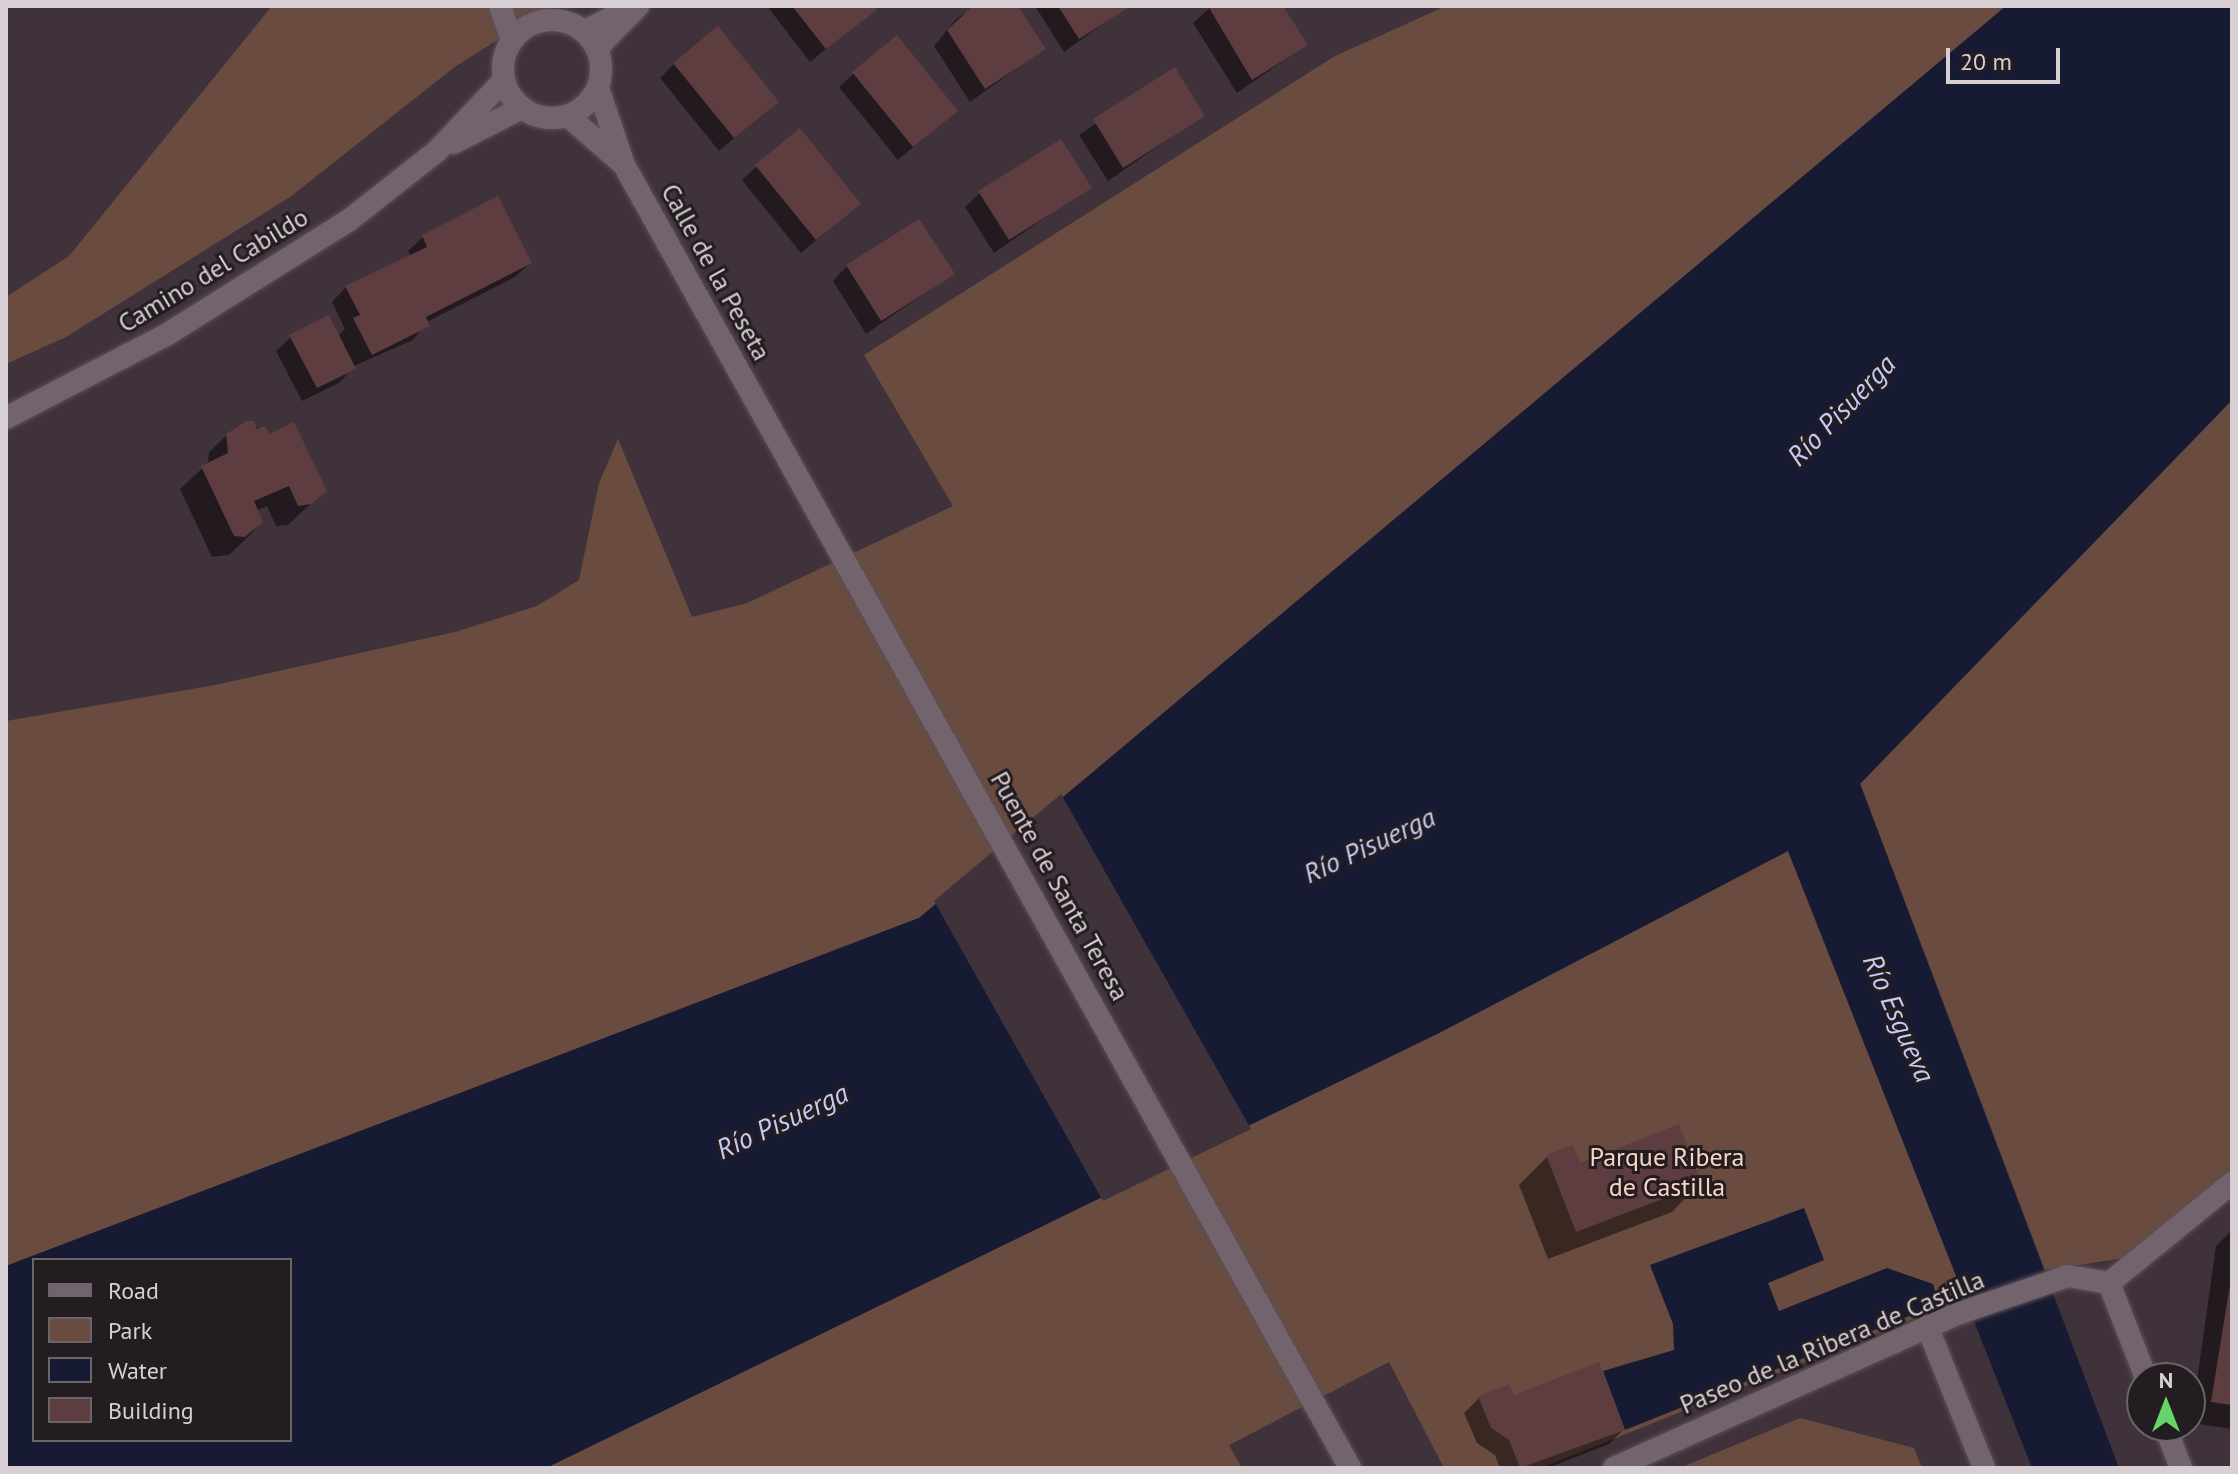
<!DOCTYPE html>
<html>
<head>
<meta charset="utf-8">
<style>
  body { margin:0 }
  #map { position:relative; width:2238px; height:1474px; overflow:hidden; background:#40323b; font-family:"PT Sans",sans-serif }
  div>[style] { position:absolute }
  .green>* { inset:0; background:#694c3f }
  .water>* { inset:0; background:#161a32 }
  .pier>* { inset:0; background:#40323b }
  .shadow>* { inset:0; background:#0007 }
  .building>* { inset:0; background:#5e3d40 }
  .roads { filter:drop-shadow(0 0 2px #5b5057) drop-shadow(0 0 2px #5b5057) }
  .pedestrian>* { height:22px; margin:-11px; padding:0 11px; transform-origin:11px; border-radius:11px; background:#72636d }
  .minor>* { height:22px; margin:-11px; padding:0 11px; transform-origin:11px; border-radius:11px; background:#72636d }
  .secondary>* { height:22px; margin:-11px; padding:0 11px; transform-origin:11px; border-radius:11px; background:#72636d }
  .secondary>.ring { margin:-11px; padding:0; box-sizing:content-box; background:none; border:22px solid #72636d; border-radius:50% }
  span { translate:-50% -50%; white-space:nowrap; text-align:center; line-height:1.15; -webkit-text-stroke:6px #231c20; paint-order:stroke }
  .street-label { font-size:26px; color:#d7cfd4 }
  .park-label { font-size:26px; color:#f8d4c4 }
  .water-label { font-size:28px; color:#c3ccf8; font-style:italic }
  .frame { position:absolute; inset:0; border:8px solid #d7cfd4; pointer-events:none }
  .legend { position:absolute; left:32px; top:1258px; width:260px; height:184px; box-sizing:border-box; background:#231c20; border:2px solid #6b6468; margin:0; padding:10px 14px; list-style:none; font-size:24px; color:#d7cfd4 }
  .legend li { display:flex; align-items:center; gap:16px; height:40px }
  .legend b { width:40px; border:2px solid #6b6468 }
  .north { position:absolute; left:2126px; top:1362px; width:80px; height:80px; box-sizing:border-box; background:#231c20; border:2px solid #6b6468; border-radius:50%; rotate:0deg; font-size:22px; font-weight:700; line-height:32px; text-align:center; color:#d7cfd4 }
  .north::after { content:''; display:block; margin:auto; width:28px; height:36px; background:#66d466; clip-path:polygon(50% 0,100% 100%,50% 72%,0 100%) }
  .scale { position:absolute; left:1946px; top:48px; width:114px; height:36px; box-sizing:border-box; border:4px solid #d7cfd4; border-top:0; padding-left:10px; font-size:24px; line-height:28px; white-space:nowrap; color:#d7cfd4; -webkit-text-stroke:6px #231c20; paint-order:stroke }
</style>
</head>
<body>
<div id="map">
  <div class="green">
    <div style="clip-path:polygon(272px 6px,552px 6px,456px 66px,290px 197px,66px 337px,6px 364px,6px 297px,69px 256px)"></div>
    <div style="clip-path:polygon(1446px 6px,2006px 6px,919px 918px,6px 1266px,6px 721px,215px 685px,455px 632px,537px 606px,579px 580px,599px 483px,618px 439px,692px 617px,747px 603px,953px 506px,864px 355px,1335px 56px)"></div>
    <div style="clip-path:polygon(2232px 400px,2232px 1169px,2124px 1258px,2045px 1270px,1860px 783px)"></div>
    <div style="clip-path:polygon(1788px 850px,1965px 1298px,1541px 1468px,1444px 1468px,1389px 1362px,1229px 1445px,1242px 1468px,546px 1468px,1439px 1033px)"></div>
    <div style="clip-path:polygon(1800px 1418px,1914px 1448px,1922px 1468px,1680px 1468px)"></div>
  </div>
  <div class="water">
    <div style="clip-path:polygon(evenodd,2006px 6px,2232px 6px,2232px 400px,1860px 784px,2119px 1468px,2032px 1468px,1788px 851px,1439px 1033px,546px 1468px,6px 1468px,6px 1266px,919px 918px,2006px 6px,34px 1260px,290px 1260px,290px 1440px,34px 1440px,34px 1260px)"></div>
    <div style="clip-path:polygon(1804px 1208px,1824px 1260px,1768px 1283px,1779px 1311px,1887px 1268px,1933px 1284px,1939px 1304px,1625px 1430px,1603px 1371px,1674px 1350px,1673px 1324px,1650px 1265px)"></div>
  </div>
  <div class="pier">
    <div style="clip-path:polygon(1061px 794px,1251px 1129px,1103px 1201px,934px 901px)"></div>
  </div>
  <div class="shadow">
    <div style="clip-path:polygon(767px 6px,871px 6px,874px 10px,810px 62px)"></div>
    <div style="clip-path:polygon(976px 6px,1016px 6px,1043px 49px,970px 102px,934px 46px,956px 19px)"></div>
    <div style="clip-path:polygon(1035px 6px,1124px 6px,1125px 8px,1064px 52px)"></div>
    <div style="clip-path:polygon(1212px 6px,1281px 6px,1306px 45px,1237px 93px,1193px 23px)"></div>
    <div style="clip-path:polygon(674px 64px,776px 102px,719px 151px,660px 78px)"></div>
    <div style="clip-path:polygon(1174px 70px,1203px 115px,1108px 181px,1079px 135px)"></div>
    <div style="clip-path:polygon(854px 73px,956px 111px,898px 160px,839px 87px)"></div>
    <div style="clip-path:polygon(757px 166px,859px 204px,801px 253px,742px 180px)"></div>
    <div style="clip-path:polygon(1089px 187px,994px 253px,965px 207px,980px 193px)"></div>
    <div style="clip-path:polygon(423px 237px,530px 263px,515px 277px,427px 322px,413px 340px,356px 365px,339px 383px,302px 401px,276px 351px,291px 337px,337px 337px,345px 329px,332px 302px,346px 287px,411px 257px,408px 251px)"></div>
    <div style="clip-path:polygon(847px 266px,952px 274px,866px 334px,833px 281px)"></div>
    <div style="clip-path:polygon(253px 423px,325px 490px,288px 525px,276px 526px,267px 506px,256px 511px,261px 522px,252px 533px,229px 555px,212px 557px,180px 489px,208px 463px,209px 452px,232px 430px)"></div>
    <div style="clip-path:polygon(1547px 1157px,1578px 1165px,1700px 1183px,1672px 1212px,1548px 1259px,1519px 1185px)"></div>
    <div style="clip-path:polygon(2232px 1230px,2232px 1429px,2191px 1423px,2216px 1246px)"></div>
    <div style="clip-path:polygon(1512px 1397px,1623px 1430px,1609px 1444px,1548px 1468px,1500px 1468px,1495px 1455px,1477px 1443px,1464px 1413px,1479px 1398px)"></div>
  </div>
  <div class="building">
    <div style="clip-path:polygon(792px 6px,874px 6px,877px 10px,826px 49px)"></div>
    <div style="clip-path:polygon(973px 6px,1018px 6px,1046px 49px,985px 89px,947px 30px)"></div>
    <div style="clip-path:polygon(1058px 6px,1131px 6px,1079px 39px)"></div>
    <div style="clip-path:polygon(1208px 6px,1283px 6px,1308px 45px,1252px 80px)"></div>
    <div style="clip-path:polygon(718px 26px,779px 102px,734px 138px,673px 63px)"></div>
    <div style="clip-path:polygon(897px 35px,958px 111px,913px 147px,852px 72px)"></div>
    <div style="clip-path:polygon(1175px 67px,1205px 116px,1123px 168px,1093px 119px)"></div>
    <div style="clip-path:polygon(800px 128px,861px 204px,816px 240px,755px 165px)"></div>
    <div style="clip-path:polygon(1061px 139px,1092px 188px,1009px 240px,978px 191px)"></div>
    <div style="clip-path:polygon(498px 196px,532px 263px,426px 317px,430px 326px,372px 355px,353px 318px,360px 315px,345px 286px,427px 247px,422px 235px)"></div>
    <div style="clip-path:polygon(919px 219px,955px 274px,881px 321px,846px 265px)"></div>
    <div style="clip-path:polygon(329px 315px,356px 369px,317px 388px,289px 335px)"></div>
    <div style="clip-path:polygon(246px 421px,254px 421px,257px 429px,265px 426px,269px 434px,294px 422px,327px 491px,311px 504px,298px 506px,289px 486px,254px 501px,263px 522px,245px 537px,234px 536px,201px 466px,228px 453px,226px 434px)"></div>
    <div style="clip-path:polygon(1679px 1124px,1702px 1184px,1576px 1232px,1546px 1155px,1573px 1145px,1580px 1163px)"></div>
    <div style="clip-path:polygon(2232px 1272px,2232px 1405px,2211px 1402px)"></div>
    <div style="clip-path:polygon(1599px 1362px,1625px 1430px,1520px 1468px,1509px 1440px,1491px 1428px,1478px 1396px,1509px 1384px,1514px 1395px)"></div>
  </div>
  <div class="roads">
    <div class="pedestrian">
      <div style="left:2109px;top:1283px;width:102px;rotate:68.7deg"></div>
      <div style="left:1927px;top:1326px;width:153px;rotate:68.1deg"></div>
      <div style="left:2165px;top:1426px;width:45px;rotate:69.1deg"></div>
      <div style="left:1614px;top:1468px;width:376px;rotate:-24.2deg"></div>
      <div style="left:1957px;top:1314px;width:117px;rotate:-18.9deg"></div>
      <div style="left:2068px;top:1276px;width:42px;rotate:9.7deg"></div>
      <div style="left:2109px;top:1283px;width:159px;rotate:-39.1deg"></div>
    </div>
    <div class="minor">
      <div style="left:585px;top:31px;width:46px;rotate:-27.1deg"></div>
      <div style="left:597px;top:48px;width:59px;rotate:-45.7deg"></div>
      <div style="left:453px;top:143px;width:77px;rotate:-26.9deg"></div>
      <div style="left:6px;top:418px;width:180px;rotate:-27.4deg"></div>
      <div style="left:166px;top:335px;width:215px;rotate:-32.1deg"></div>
      <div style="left:348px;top:221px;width:113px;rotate:-38.2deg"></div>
      <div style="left:437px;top:151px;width:98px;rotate:-46.7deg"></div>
    </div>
    <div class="secondary">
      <div style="left:500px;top:6px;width:36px;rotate:71deg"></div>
      <div class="ring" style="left:503px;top:20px;width:76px;height:76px"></div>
      <div style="left:598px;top:88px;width:81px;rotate:71.3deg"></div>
      <div style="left:624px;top:165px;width:1492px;rotate:60.87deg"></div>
      <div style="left:568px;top:116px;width:73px;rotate:41.1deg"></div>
    </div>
  </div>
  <div class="street-label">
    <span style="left:213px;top:270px;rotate:-31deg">Camino del Cabildo</span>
    <span style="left:716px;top:272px;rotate:61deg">Calle de la Peseta</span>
    <span style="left:1060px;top:886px;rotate:61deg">Puente de Santa Teresa</span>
    <span style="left:1832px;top:1342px;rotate:-23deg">Paseo de la Ribera de Castilla</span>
  </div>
  <div class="park-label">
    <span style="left:1667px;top:1172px">Parque Ribera<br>de Castilla</span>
  </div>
  <div class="water-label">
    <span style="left:1841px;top:410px;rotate:-46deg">Río Pisuerga</span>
    <span style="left:1369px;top:845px;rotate:-25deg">Río Pisuerga</span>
    <span style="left:1899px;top:1018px;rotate:66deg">Río Esgueva</span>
    <span style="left:782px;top:1121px;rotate:-25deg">Río Pisuerga</span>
  </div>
  <div class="frame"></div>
  <ul class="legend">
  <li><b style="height:10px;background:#72636d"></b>Road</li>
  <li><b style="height:22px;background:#694c3f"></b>Park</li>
  <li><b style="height:22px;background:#161a32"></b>Water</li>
  <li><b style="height:22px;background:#5e3d40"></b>Building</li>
  </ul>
  <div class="north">N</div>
  <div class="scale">20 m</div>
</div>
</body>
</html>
